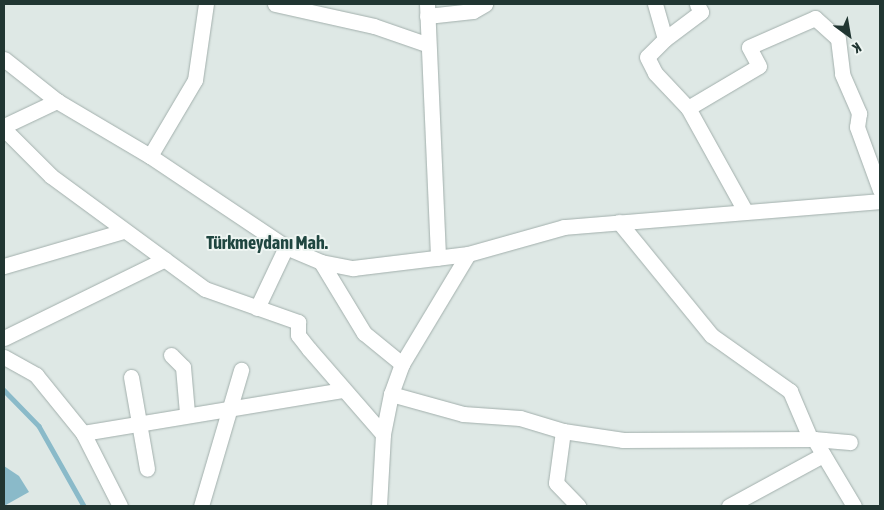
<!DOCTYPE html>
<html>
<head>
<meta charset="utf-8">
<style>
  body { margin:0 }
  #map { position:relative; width:884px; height:510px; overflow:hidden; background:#dee8e5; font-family:"Asap Condensed",sans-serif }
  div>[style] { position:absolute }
  .water>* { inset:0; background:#8abac9 }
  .stream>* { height:4.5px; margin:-2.25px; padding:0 2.25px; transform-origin:2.25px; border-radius:2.25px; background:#8abac9 }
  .roads { filter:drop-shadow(0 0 1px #a2afac) drop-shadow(0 0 1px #a2afac) }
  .street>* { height:15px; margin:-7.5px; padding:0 7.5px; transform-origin:7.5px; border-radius:7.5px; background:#fff }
  .secondary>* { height:15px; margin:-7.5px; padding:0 7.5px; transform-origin:7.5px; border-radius:7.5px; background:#fff }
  span { translate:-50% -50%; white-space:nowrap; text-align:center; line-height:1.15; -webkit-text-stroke:4px #eef5f2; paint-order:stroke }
  .district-label { font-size:18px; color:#1f4640; font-weight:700 }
  .frame { position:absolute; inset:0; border:5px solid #213632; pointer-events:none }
  .north { position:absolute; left:824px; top:10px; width:50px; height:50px; -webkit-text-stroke:4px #eef5f2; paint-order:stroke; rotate:148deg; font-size:14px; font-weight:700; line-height:20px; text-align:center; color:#213632 }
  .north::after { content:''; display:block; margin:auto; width:18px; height:22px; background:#213632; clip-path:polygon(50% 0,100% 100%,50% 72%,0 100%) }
</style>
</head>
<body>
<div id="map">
  <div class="water">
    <div style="clip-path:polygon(4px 466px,19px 476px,29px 492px,4px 506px)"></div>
  </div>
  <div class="stream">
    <div style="left:4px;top:390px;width:50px;rotate:45.8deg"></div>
    <div style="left:39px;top:426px;width:92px;rotate:60.6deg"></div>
  </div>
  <div class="roads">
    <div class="street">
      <div style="left:275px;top:4px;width:101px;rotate:12.5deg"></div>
      <div style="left:374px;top:26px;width:55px;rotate:19.1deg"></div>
      <div style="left:427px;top:4px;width:254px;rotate:87.5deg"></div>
      <div style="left:655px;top:4px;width:36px;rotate:74deg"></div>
      <div style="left:665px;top:39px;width:25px;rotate:135deg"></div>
      <div style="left:647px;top:57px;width:18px;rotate:63deg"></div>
      <div style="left:655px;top:73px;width:48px;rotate:46.7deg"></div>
      <div style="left:427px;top:16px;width:46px;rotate:-6.2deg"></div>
      <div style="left:473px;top:11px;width:14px;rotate:-30deg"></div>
      <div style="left:665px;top:39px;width:45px;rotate:-36.9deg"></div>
      <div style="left:701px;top:12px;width:9px;rotate:-117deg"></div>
      <div style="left:4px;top:129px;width:66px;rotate:45deg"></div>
      <div style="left:51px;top:176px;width:191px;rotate:36.3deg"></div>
      <div style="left:205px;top:289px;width:99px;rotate:19.5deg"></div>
      <div style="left:298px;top:322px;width:13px;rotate:90deg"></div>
      <div style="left:298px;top:335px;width:18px;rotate:52deg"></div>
      <div style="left:309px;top:349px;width:113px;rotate:49deg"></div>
      <div style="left:150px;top:156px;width:88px;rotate:-59.4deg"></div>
      <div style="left:195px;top:80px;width:77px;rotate:-81.8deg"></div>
      <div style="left:744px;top:209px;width:115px;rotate:-119deg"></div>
      <div style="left:688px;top:108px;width:82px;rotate:-30.6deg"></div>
      <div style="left:759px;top:66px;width:21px;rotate:-118deg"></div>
      <div style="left:749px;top:47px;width:72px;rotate:-23.7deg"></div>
      <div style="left:815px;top:18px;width:31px;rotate:42deg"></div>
      <div style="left:838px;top:39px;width:35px;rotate:83deg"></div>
      <div style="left:842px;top:74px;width:43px;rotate:66.4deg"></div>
      <div style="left:859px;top:113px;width:14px;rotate:98deg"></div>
      <div style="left:857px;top:127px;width:67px;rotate:69.9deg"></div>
      <div style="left:619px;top:222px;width:146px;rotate:50.8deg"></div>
      <div style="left:711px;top:335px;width:97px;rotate:35.3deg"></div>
      <div style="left:790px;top:391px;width:51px;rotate:66.9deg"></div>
      <div style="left:321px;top:262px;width:83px;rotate:58.8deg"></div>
      <div style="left:364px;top:333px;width:49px;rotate:39.2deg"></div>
      <div style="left:4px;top:266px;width:125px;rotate:-16.3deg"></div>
      <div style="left:257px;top:308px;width:68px;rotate:-64.6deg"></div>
      <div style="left:4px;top:338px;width:179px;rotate:-26.1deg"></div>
      <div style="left:171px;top:355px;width:17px;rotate:45deg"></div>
      <div style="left:183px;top:367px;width:46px;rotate:85deg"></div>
      <div style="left:4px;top:357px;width:37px;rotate:29deg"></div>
      <div style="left:36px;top:375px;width:75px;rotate:51deg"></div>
      <div style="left:83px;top:433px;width:82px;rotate:63.1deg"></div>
      <div style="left:131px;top:377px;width:93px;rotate:80.1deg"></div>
      <div style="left:391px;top:394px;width:75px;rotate:15.5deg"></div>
      <div style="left:463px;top:414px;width:57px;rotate:4deg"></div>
      <div style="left:520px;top:418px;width:45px;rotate:16.8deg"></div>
      <div style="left:563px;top:431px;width:61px;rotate:8.5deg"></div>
      <div style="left:623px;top:440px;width:191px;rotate:-0.3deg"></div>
      <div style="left:814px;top:439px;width:78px;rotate:59.2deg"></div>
      <div style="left:563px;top:431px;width:52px;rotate:97.7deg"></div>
      <div style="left:556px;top:483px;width:32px;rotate:46deg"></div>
      <div style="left:83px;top:433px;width:264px;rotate:-9.4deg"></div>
      <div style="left:814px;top:439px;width:36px;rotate:5deg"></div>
      <div style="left:201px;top:506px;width:142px;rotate:-73.6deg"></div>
      <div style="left:729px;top:506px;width:107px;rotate:-28.5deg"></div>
    </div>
    <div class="secondary">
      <div style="left:4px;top:59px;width:68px;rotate:38.4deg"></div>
      <div style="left:4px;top:126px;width:59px;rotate:-25.3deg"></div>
      <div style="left:57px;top:101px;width:108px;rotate:30.6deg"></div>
      <div style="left:150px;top:156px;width:164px;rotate:33.8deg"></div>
      <div style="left:286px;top:247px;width:38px;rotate:23deg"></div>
      <div style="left:321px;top:262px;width:33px;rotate:11deg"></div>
      <div style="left:353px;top:268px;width:116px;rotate:-6.9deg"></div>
      <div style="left:468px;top:254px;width:100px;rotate:-15.7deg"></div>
      <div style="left:564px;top:227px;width:317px;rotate:-4.7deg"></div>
      <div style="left:379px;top:506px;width:72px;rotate:-86.8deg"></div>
      <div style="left:383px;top:434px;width:41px;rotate:-78.7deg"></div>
      <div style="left:391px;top:394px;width:32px;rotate:-70deg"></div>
      <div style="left:402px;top:364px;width:128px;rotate:-59deg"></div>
    </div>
  </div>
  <div class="district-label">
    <span style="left:267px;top:243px">Türkmeydanı Mah.</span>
  </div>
  <div class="frame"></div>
  <div class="north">K</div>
</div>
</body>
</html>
